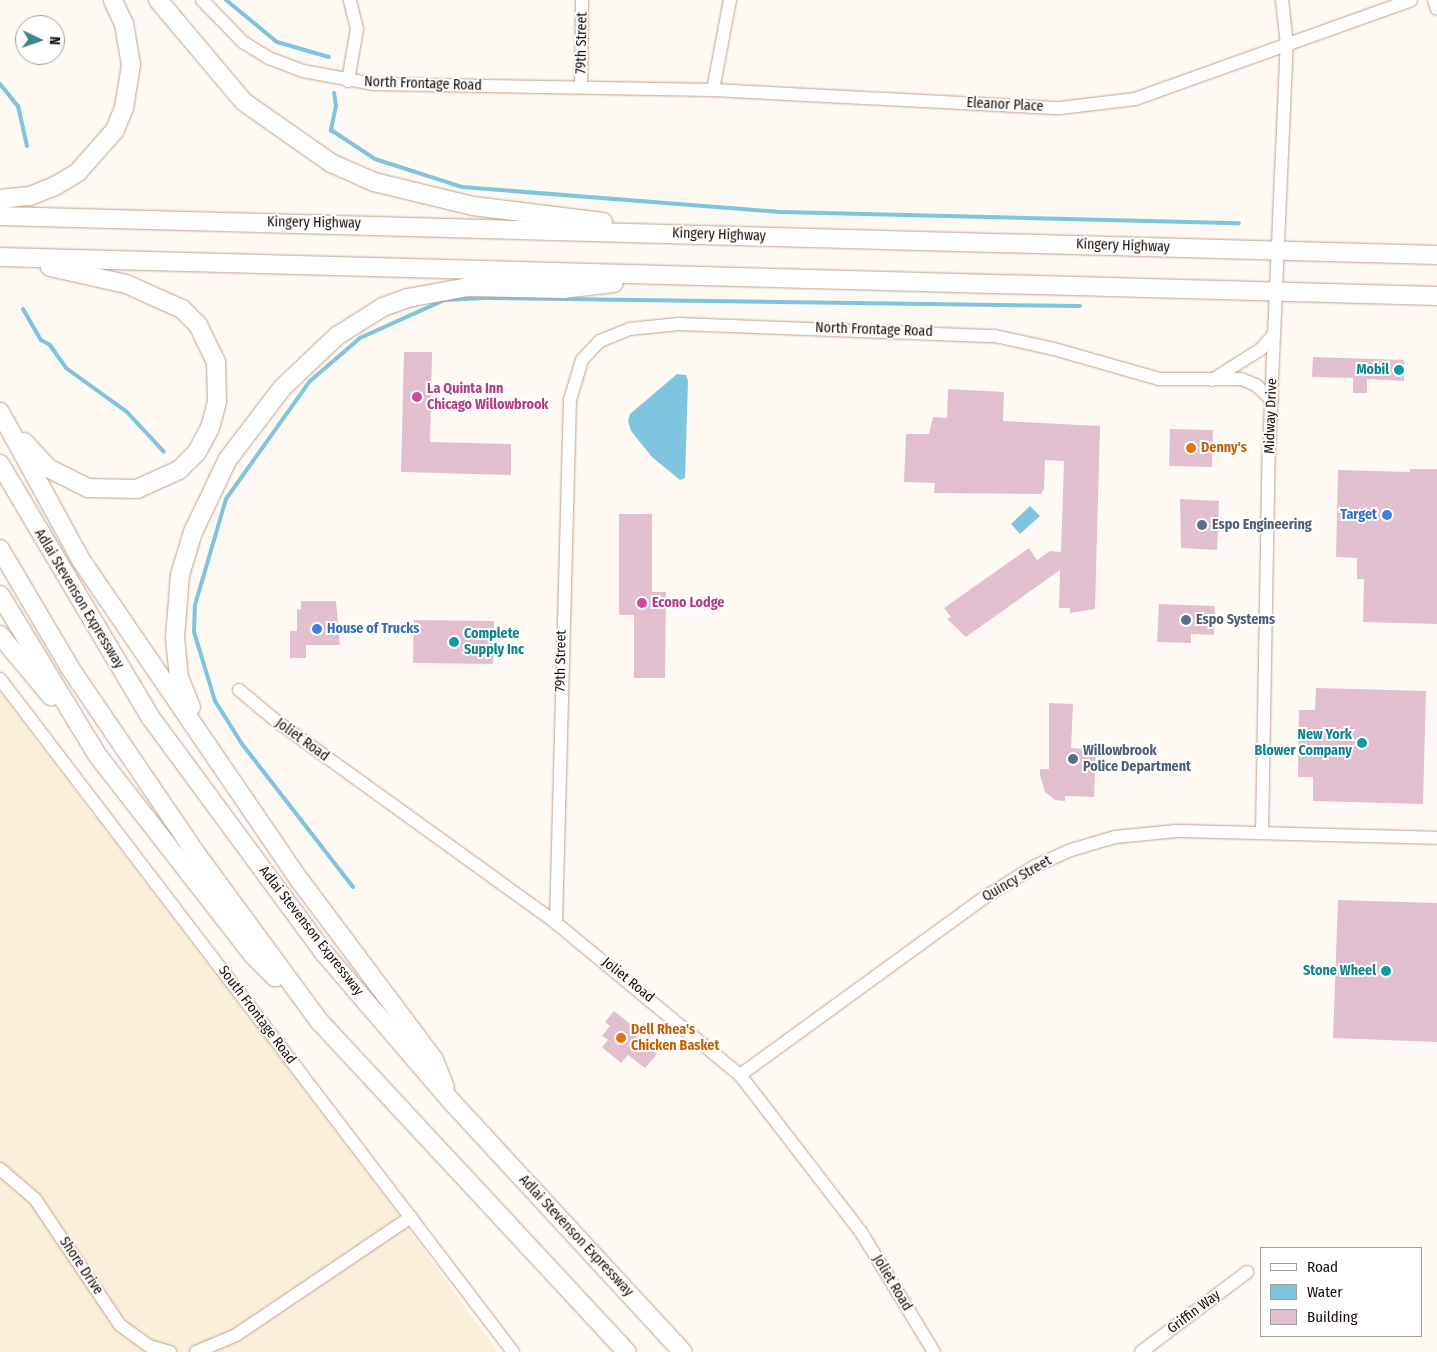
<!DOCTYPE html>
<html>
<head>
<meta charset="utf-8">
<style>
  body { margin:0 }
  #map { position:relative; width:1437px; height:1352px; overflow:hidden; background:#fff9f4; font-family:"Fira Sans Condensed",sans-serif }
  div>[style] { position:absolute }
  .industrial>* { inset:0; background:#f9efda }
  .water>* { inset:0; background:#7ec4de }
  .stream>* { height:4px; margin:-2px; padding:0 2px; transform-origin:2px; border-radius:2px; background:#7ec4de }
  .building>* { inset:0; background:#e2bfcf }
  .roads { filter:drop-shadow(0 0 1px #bea18b) drop-shadow(0 0 1px #bea18b) }
  .minor>* { height:12px; margin:-6px; padding:0 6px; transform-origin:6px; border-radius:6px; background:#fff }
  .highway>* { height:18px; margin:-9px; padding:0 9px; transform-origin:9px; border-radius:9px; background:#fff }
  .dots>* { width:14px; height:14px; translate:-50% -50%; box-sizing:border-box; border:2px solid #fff; border-radius:50% }
  span { translate:-50% -50%; white-space:nowrap; text-align:center; line-height:1.15; -webkit-text-stroke:4px #fff; paint-order:stroke }
  .street-label { font-size:14px; color:#150c05 }
  .culture-label { font-size:14px; color:#0d838f; font-weight:700 }
  .right { translate:-100% -50%; text-align:right }
  .left { translate:0 -50%; text-align:left }
  .hotel-label { font-size:14px; color:#b23c85; font-weight:700 }
  .food-label { font-size:14px; color:#c56008; font-weight:700 }
  .shop-label { font-size:14px; color:#366cbe; font-weight:700 }
  .service-label { font-size:14px; color:#4e5e75; font-weight:700 }
  .legend { position:absolute; left:1260px; top:1247px; width:162px; height:90px; box-sizing:border-box; background:#fff; border:1px solid #a19e9b; margin:0; padding:6px 9px; list-style:none; font-size:15px; color:#150c05 }
  .legend li { display:flex; align-items:center; gap:10px; height:25px }
  .legend b { width:25px; border:1px solid #a19e9b }
  .north { position:absolute; left:15px; top:15px; width:50px; height:50px; box-sizing:border-box; background:#fff; border:1px solid #a19e9b; border-radius:50%; rotate:93deg; font-size:14px; font-weight:700; line-height:20px; text-align:center; color:#150c05 }
  .north::after { content:''; display:block; margin:auto; width:18px; height:22px; background:#3d848c; clip-path:polygon(50% 0,100% 100%,50% 72%,0 100%) }
</style>
</head>
<body>
<div id="map">
  <div class="industrial">
    <div style="clip-path:polygon(0 692px,375px 1183px,498px 1352px,0 1352px)"></div>
  </div>
  <div class="water">
    <div style="clip-path:polygon(677px 374px,686px 375px,688px 381px,685px 478px,680px 480px,652px 457px,631px 431px,628px 421px,630px 414px)"></div>
    <div style="clip-path:polygon(1030px 506px,1040px 516px,1020px 534px,1011px 524px)"></div>
  </div>
  <div class="stream">
    <div style="left:226px;top:0;width:66px;rotate:39.5deg"></div>
    <div style="left:277px;top:42px;width:54px;rotate:16.1deg"></div>
    <div style="left:0;top:84px;width:28px;rotate:51deg"></div>
    <div style="left:18px;top:106px;width:41px;rotate:77.3deg"></div>
    <div style="left:334px;top:93px;width:13px;rotate:81deg"></div>
    <div style="left:336px;top:106px;width:25px;rotate:102deg"></div>
    <div style="left:331px;top:130px;width:53px;rotate:33.4deg"></div>
    <div style="left:375px;top:159px;width:91px;rotate:17.8deg"></div>
    <div style="left:462px;top:187px;width:322px;rotate:4.5deg"></div>
    <div style="left:783px;top:212px;width:456px;rotate:1.4deg"></div>
    <div style="left:23px;top:309px;width:36px;rotate:60deg"></div>
    <div style="left:41px;top:340px;width:10px;rotate:29deg"></div>
    <div style="left:50px;top:345px;width:28px;rotate:55deg"></div>
    <div style="left:66px;top:368px;width:75px;rotate:35.8deg"></div>
    <div style="left:127px;top:412px;width:54px;rotate:47.2deg"></div>
    <div style="left:353px;top:887px;width:181px;rotate:-127.8deg"></div>
    <div style="left:242px;top:744px;width:51px;rotate:-122.1deg"></div>
    <div style="left:215px;top:701px;width:72px;rotate:-106.9deg"></div>
    <div style="left:194px;top:632px;width:27px;rotate:-88deg"></div>
    <div style="left:195px;top:605px;width:110px;rotate:-73.7deg"></div>
    <div style="left:226px;top:499px;width:145px;rotate:-54.6deg"></div>
    <div style="left:310px;top:381px;width:66px;rotate:-40.7deg"></div>
    <div style="left:360px;top:338px;width:92px;rotate:-24.3deg"></div>
    <div style="left:444px;top:300px;width:41px;rotate:-2.8deg"></div>
    <div style="left:485px;top:298px;width:595px;rotate:0.77deg"></div>
  </div>
  <div class="building">
    <div style="clip-path:polygon(404px 352px,432px 352px,430px 442px,511px 444px,511px 475px,401px 472px)"></div>
    <div style="clip-path:polygon(1313px 357px,1404px 360px,1404px 381px,1367px 379px,1367px 393px,1353px 393px,1353px 378px,1312px 377px)"></div>
    <div style="clip-path:polygon(948px 389px,1004px 392px,1003px 421px,1100px 426px,1095px 609px,1070px 613px,1070px 608px,1059px 608px,1060px 570px,966px 637px,947px 619px,951px 617px,944px 608px,1029px 548px,1037px 560px,1050px 551px,1061px 552px,1064px 461px,1045px 460px,1044px 489px,1041px 494px,934px 493px,935px 483px,904px 482px,906px 434px,929px 434px,933px 417px,947px 418px)"></div>
    <div style="clip-path:polygon(1170px 429px,1213px 430px,1212px 467px,1169px 466px)"></div>
    <div style="clip-path:polygon(1410px 469px,1437px 469px,1437px 624px,1363px 622px,1364px 579px,1357px 579px,1357px 558px,1336px 557px,1338px 470px,1410px 472px)"></div>
    <div style="clip-path:polygon(1180px 499px,1219px 501px,1218px 522px,1223px 527px,1218px 533px,1217px 550px,1181px 548px)"></div>
    <div style="clip-path:polygon(619px 514px,652px 514px,652px 592px,666px 592px,665px 678px,634px 678px,634px 615px,619px 615px)"></div>
    <div style="clip-path:polygon(301px 601px,336px 601px,340px 645px,306px 645px,306px 658px,290px 658px,290px 631px,297px 631px,297px 609px,301px 610px)"></div>
    <div style="clip-path:polygon(1159px 604px,1215px 606px,1214px 635px,1191px 634px,1191px 643px,1157px 642px)"></div>
    <div style="clip-path:polygon(414px 620px,494px 621px,493px 664px,413px 663px)"></div>
    <div style="clip-path:polygon(1316px 688px,1426px 691px,1423px 804px,1313px 801px,1313px 777px,1298px 777px,1299px 710px,1315px 710px)"></div>
    <div style="clip-path:polygon(1049px 703px,1073px 704px,1071px 748px,1096px 750px,1094px 797px,1065px 796px,1065px 801px,1055px 800px,1045px 792px,1040px 775px,1040px 769px,1049px 769px)"></div>
    <div style="clip-path:polygon(1338px 900px,1437px 903px,1437px 1042px,1333px 1038px)"></div>
    <div style="clip-path:polygon(614px 1011px,635px 1028px,632px 1033px,657px 1054px,645px 1068px,628px 1055px,621px 1063px,602px 1047px,608px 1040px,602px 1036px,610px 1026px,605px 1022px)"></div>
  </div>
  <div class="roads">
    <div class="minor">
      <div style="left:202px;top:0;width:59px;rotate:45.7deg"></div>
      <div style="left:243px;top:42px;width:31px;rotate:32deg"></div>
      <div style="left:269px;top:58px;width:36px;rotate:21deg"></div>
      <div style="left:303px;top:71px;width:71px;rotate:10.5deg"></div>
      <div style="left:373px;top:84px;width:340px;rotate:1deg"></div>
      <div style="left:713px;top:90px;width:347px;rotate:3deg"></div>
      <div style="left:1060px;top:108px;width:76px;rotate:-6.8deg"></div>
      <div style="left:1135px;top:99px;width:293px;rotate:-19.7deg"></div>
      <div style="left:1434px;top:0;width:9px;rotate:72deg"></div>
      <div style="left:348px;top:81px;width:53px;rotate:-80.2deg"></div>
      <div style="left:357px;top:29px;width:30px;rotate:-104deg"></div>
      <div style="left:581px;top:87px;width:87px;rotate:-89.3deg"></div>
      <div style="left:713px;top:90px;width:92px;rotate:-79.3deg"></div>
      <div style="left:1212px;top:380px;width:58px;rotate:-32.3deg"></div>
      <div style="left:1261px;top:349px;width:20px;rotate:-49deg"></div>
      <div style="left:0;top:679px;width:846px;rotate:52.68deg"></div>
      <div style="left:239px;top:690px;width:47px;rotate:39.8deg"></div>
      <div style="left:275px;top:720px;width:347px;rotate:35.8deg"></div>
      <div style="left:556px;top:923px;width:239px;rotate:39.6deg"></div>
      <div style="left:740px;top:1075px;width:198px;rotate:52.4deg"></div>
      <div style="left:861px;top:1232px;width:140px;rotate:58.7deg"></div>
      <div style="left:1262px;top:833px;width:383px;rotate:-89deg"></div>
      <div style="left:1269px;top:450px;width:405px;rotate:-87.5deg"></div>
      <div style="left:1287px;top:45px;width:45px;rotate:-96.3deg"></div>
      <div style="left:556px;top:923px;width:523px;rotate:-88.47deg"></div>
      <div style="left:570px;top:400px;width:42px;rotate:-73.3deg"></div>
      <div style="left:582px;top:360px;width:26px;rotate:-47deg"></div>
      <div style="left:600px;top:341px;width:32px;rotate:-22deg"></div>
      <div style="left:630px;top:329px;width:49px;rotate:-5.8deg"></div>
      <div style="left:679px;top:324px;width:316px;rotate:2.2deg"></div>
      <div style="left:995px;top:336px;width:60px;rotate:12.4deg"></div>
      <div style="left:1054px;top:349px;width:109px;rotate:15.9deg"></div>
      <div style="left:1159px;top:379px;width:82px"></div>
      <div style="left:1241px;top:379px;width:16px;rotate:22deg"></div>
      <div style="left:1256px;top:385px;width:22px;rotate:43deg"></div>
      <div style="left:740px;top:1075px;width:306px;rotate:-36deg"></div>
      <div style="left:988px;top:895px;width:55px;rotate:-31.7deg"></div>
      <div style="left:1035px;top:866px;width:39px;rotate:-24deg"></div>
      <div style="left:1071px;top:850px;width:46px;rotate:-16.5deg"></div>
      <div style="left:1115px;top:837px;width:62px;rotate:-5.5deg"></div>
      <div style="left:1177px;top:831px;width:260px;rotate:1.5deg"></div>
      <div style="left:0;top:1169px;width:46px;rotate:40.6deg"></div>
      <div style="left:35px;top:1199px;width:152px;rotate:56deg"></div>
      <div style="left:120px;top:1325px;width:36px;rotate:36deg"></div>
      <div style="left:149px;top:1346px;width:22px;rotate:16deg"></div>
      <div style="left:196px;top:1352px;width:43px;rotate:-23deg"></div>
      <div style="left:236px;top:1335px;width:211px;rotate:-34deg"></div>
      <div style="left:1141px;top:1352px;width:133px;rotate:-37deg"></div>
    </div>
    <div class="highway">
      <div style="left:158px;top:0;width:133px;rotate:49.9deg"></div>
      <div style="left:244px;top:102px;width:106px;rotate:35deg"></div>
      <div style="left:331px;top:163px;width:47px;rotate:23.8deg"></div>
      <div style="left:374px;top:182px;width:102px;rotate:13.6deg"></div>
      <div style="left:473px;top:206px;width:131px;rotate:7deg"></div>
      <div style="left:0;top:199px;width:30px;rotate:-6deg"></div>
      <div style="left:30px;top:196px;width:27px;rotate:-22deg"></div>
      <div style="left:55px;top:186px;width:27px;rotate:-31deg"></div>
      <div style="left:78px;top:172px;width:56px;rotate:-48.6deg"></div>
      <div style="left:115px;top:130px;width:24px;rotate:-68deg"></div>
      <div style="left:124px;top:108px;width:44px;rotate:-80.8deg"></div>
      <div style="left:131px;top:65px;width:42px;rotate:-99.7deg"></div>
      <div style="left:124px;top:24px;width:26px;rotate:-115deg"></div>
      <div style="left:0;top:216px;width:1438px;rotate:1.55deg"></div>
      <div style="left:0;top:257px;width:1438px;rotate:1.55deg"></div>
      <div style="left:0;top:412px;width:169px;rotate:61.3deg"></div>
      <div style="left:81px;top:560px;width:390px;rotate:55.7deg"></div>
      <div style="left:301px;top:882px;width:222px;rotate:53.2deg"></div>
      <div style="left:434px;top:1060px;width:29px;rotate:68deg"></div>
      <div style="left:24px;top:442px;width:35px;rotate:47deg"></div>
      <div style="left:48px;top:468px;width:45px;rotate:26.6deg"></div>
      <div style="left:88px;top:488px;width:49px;rotate:1.2deg"></div>
      <div style="left:137px;top:489px;width:46px;rotate:-24.3deg"></div>
      <div style="left:179px;top:470px;width:25px;rotate:-45deg"></div>
      <div style="left:197px;top:452px;width:27px;rotate:-62deg"></div>
      <div style="left:210px;top:428px;width:27px;rotate:-75deg"></div>
      <div style="left:217px;top:402px;width:40px;rotate:-91.4deg"></div>
      <div style="left:216px;top:362px;width:41px;rotate:-115.9deg"></div>
      <div style="left:198px;top:325px;width:23px;rotate:-135deg"></div>
      <div style="left:182px;top:309px;width:61px;rotate:-155.9deg"></div>
      <div style="left:126px;top:284px;width:78px;rotate:-167.4deg"></div>
      <div style="left:0;top:464px;width:295px;rotate:59.3deg"></div>
      <div style="left:151px;top:718px;width:293px;rotate:53.6deg"></div>
      <div style="left:325px;top:954px;width:194px;rotate:49.4deg"></div>
      <div style="left:451px;top:1101px;width:342px;rotate:47.3deg"></div>
      <div style="left:0;top:549px;width:138px;rotate:59.5deg"></div>
      <div style="left:70px;top:668px;width:222px;rotate:55.8deg"></div>
      <div style="left:195px;top:852px;width:211px;rotate:53.7deg"></div>
      <div style="left:320px;top:1022px;width:451px;rotate:47.1deg"></div>
      <div style="left:0;top:595px;width:188px;rotate:58.7deg"></div>
      <div style="left:98px;top:756px;width:251px;rotate:52.1deg"></div>
      <div style="left:252px;top:954px;width:33px;rotate:45deg"></div>
      <div style="left:0;top:635px;width:80px;rotate:50.1deg"></div>
      <div style="left:191px;top:707px;width:31px;rotate:-112deg"></div>
      <div style="left:179px;top:678px;width:40px;rotate:-95.7deg"></div>
      <div style="left:175px;top:638px;width:63px;rotate:-85.5deg"></div>
      <div style="left:180px;top:575px;width:45px;rotate:-73.2deg"></div>
      <div style="left:193px;top:532px;width:81px;rotate:-64.4deg"></div>
      <div style="left:228px;top:459px;width:89px;rotate:-52.7deg"></div>
      <div style="left:282px;top:388px;width:76px;rotate:-43.4deg"></div>
      <div style="left:337px;top:336px;width:54px;rotate:-32.2deg"></div>
      <div style="left:383px;top:307px;width:27px;rotate:-20deg"></div>
      <div style="left:408px;top:298px;width:61px;rotate:-10.4deg"></div>
      <div style="left:468px;top:287px;width:95px;rotate:1.2deg"></div>
      <div style="left:563px;top:289px;width:51px;rotate:-6.7deg"></div>
    </div>
  </div>
  <div class="dots">
    <div style="left:1399px;top:370px;background:#0f9aa8"></div>
    <div style="left:417px;top:397px;background:#d1479c"></div>
    <div style="left:1191px;top:448px;background:#e8710a"></div>
    <div style="left:1387px;top:515px;background:#3f7fe0"></div>
    <div style="left:1202px;top:525px;background:#5c6f8a"></div>
    <div style="left:642px;top:603px;background:#d1479c"></div>
    <div style="left:1186px;top:620px;background:#5c6f8a"></div>
    <div style="left:317px;top:629px;background:#3f7fe0"></div>
    <div style="left:454px;top:642px;background:#0f9aa8"></div>
    <div style="left:1362px;top:743px;background:#0f9aa8"></div>
    <div style="left:1073px;top:759px;background:#5c6f8a"></div>
    <div style="left:1386px;top:971px;background:#0f9aa8"></div>
    <div style="left:621px;top:1038px;background:#e8710a"></div>
  </div>
  <div class="street-label">
    <span style="left:582px;top:43px;rotate:-89deg">79th Street</span>
    <span style="left:423px;top:84px;rotate:2deg">North Frontage Road</span>
    <span style="left:1005px;top:105px;rotate:3deg">Eleanor Place</span>
    <span style="left:314px;top:223px;rotate:1deg">Kingery Highway</span>
    <span style="left:719px;top:235px;rotate:2deg">Kingery Highway</span>
    <span style="left:1123px;top:246px;rotate:2deg">Kingery Highway</span>
    <span style="left:874px;top:330px;rotate:2deg">North Frontage Road</span>
    <span style="left:1271px;top:416px;rotate:-88deg">Midway Drive</span>
    <span style="left:79px;top:599px;rotate:59deg">Adlai Stevenson Expressway</span>
    <span style="left:561px;top:661px;rotate:-89deg">79th Street</span>
    <span style="left:302px;top:740px;rotate:36deg">Joliet Road</span>
    <span style="left:1017px;top:879px;rotate:-30deg">Quincy Street</span>
    <span style="left:311px;top:931px;rotate:52deg">Adlai Stevenson Expressway</span>
    <span style="left:628px;top:980px;rotate:39deg">Joliet Road</span>
    <span style="left:257px;top:1015px;rotate:53deg">South Frontage Road</span>
    <span style="left:576px;top:1236px;rotate:47deg">Adlai Stevenson Expressway</span>
    <span style="left:81px;top:1266px;rotate:56deg">Shore Drive</span>
    <span style="left:892px;top:1283px;rotate:59deg">Joliet Road</span>
    <span style="left:1194px;top:1312px;rotate:-37deg">Griffin Way</span>
  </div>
  <div class="culture-label">
    <span class="right" style="left:1389px;top:370px">Mobil</span>
    <span class="left" style="left:464px;top:642px">Complete<br>Supply Inc</span>
    <span class="right" style="left:1352px;top:743px">New York<br>Blower Company</span>
    <span class="right" style="left:1376px;top:971px">Stone Wheel</span>
  </div>
  <div class="hotel-label">
    <span class="left" style="left:427px;top:397px">La Quinta Inn<br>Chicago Willowbrook</span>
    <span class="left" style="left:652px;top:603px">Econo Lodge</span>
  </div>
  <div class="food-label">
    <span class="left" style="left:1201px;top:448px">Denny's</span>
    <span class="left" style="left:631px;top:1038px">Dell Rhea's<br>Chicken Basket</span>
  </div>
  <div class="shop-label">
    <span class="right" style="left:1377px;top:515px">Target</span>
    <span class="left" style="left:327px;top:629px">House of Trucks</span>
  </div>
  <div class="service-label">
    <span class="left" style="left:1212px;top:525px">Espo Engineering</span>
    <span class="left" style="left:1196px;top:620px">Espo Systems</span>
    <span class="left" style="left:1083px;top:759px">Willowbrook<br>Police Department</span>
  </div>
  <ul class="legend">
  <li><b style="height:6px;background:#fff"></b>Road</li>
  <li><b style="height:14px;background:#7ec4de"></b>Water</li>
  <li><b style="height:14px;background:#e2bfcf"></b>Building</li>
  </ul>
  <div class="north">N</div>
</div>
</body>
</html>
